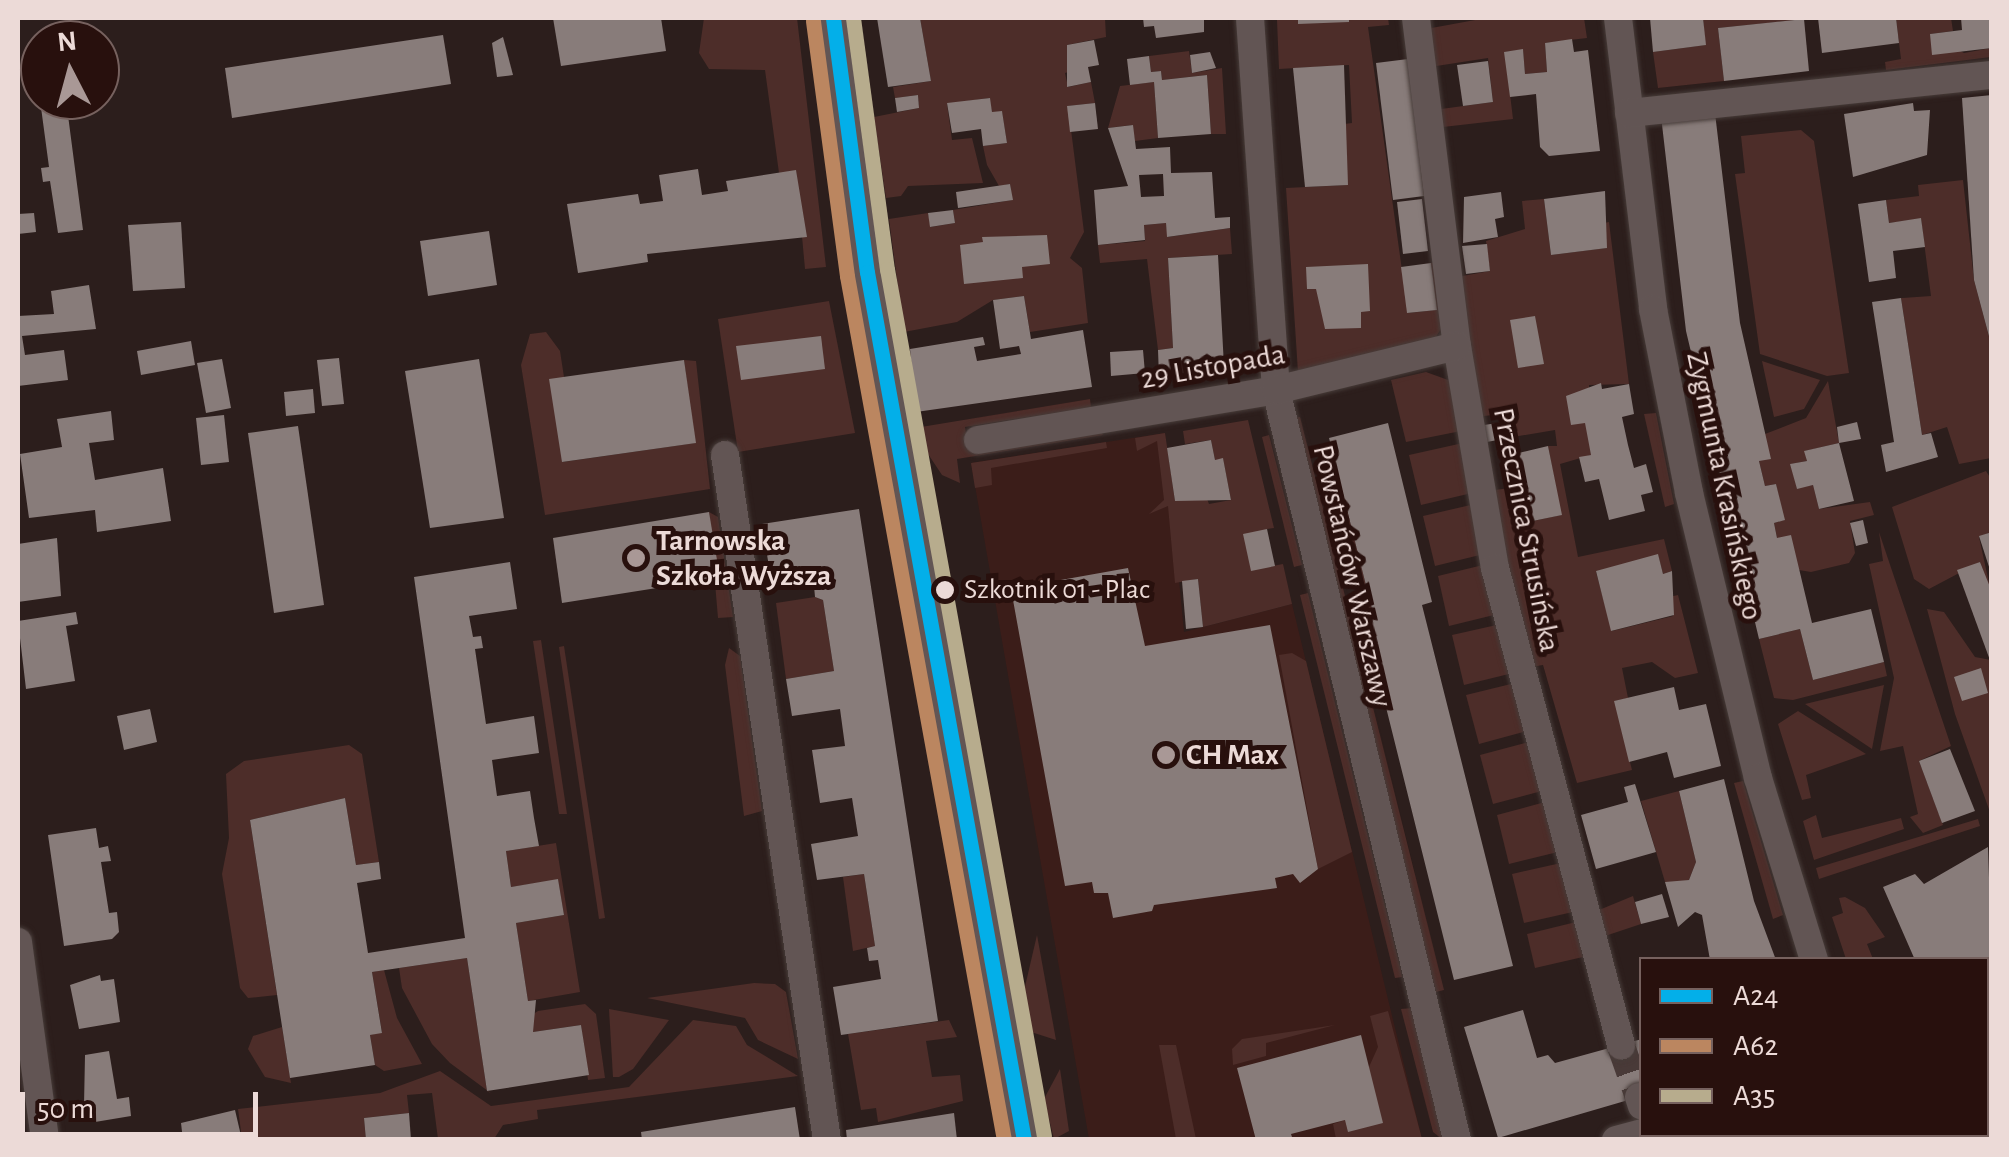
<!DOCTYPE html>
<html>
<head>
<meta charset="utf-8">
<style>
  body { margin:0 }
  #map { position:relative; width:2009px; height:1157px; overflow:hidden; background:#2c1e1c; font-family:"Alegreya Sans",sans-serif }
  div>[style] { position:absolute }
  .built>* { inset:0; background:#3b1d19 }
  .green>* { inset:0; background:#4d2d29 }
  .building>* { inset:0; background:#887c7a }
  .minor-tunnel>* { height:28px; margin-top:-14px; transform-origin:0; background:repeating-linear-gradient(90deg,#493a38 0 28px,transparent 0 42px) }
  .roads { filter:drop-shadow(0 0 2px #473c39) drop-shadow(0 0 2px #473c39) }
  .minor>* { height:28px; margin:-14px; padding:0 14px; transform-origin:14px; border-radius:14px; background:#625554 }
  .tertiary>* { height:35px; margin:-17.5px; padding:0 17.5px; transform-origin:17.5px; border-radius:17.5px; background:#625554 }
  .bus-1>* { height:15px; margin:-7.5px; padding:0 7.5px; transform-origin:7.5px; border-radius:7.5px; background:#03afe9 }
  .bus-2>* { height:15px; margin:-7.5px; padding:0 7.5px; transform-origin:7.5px; border-radius:7.5px; background:#bb8660 }
  .bus-3>* { height:15px; margin:-7.5px; padding:0 7.5px; transform-origin:7.5px; border-radius:7.5px; background:#b7ac8d }
  .dots>* { width:28px; height:28px; translate:-50% -50%; box-sizing:border-box; border:5px solid #28100d; border-radius:50% }
  span { translate:-50% -50%; white-space:nowrap; text-align:center; line-height:1.15; -webkit-text-stroke:10px #28100d; paint-order:stroke }
  .bus-label { font-size:28px; color:#ecdad7 }
  .left { translate:0 -50%; text-align:left }
  .street-label { font-size:30px; color:#ecdad7 }
  .poi-label { font-size:30px; color:#ecdad7; font-weight:700 }
  .frame { position:absolute; inset:0; border:20px solid #ecdad7; pointer-events:none }
  .legend { position:absolute; left:1639px; top:957px; width:350px; height:180px; box-sizing:border-box; background:#28100d; border:2px solid #76615e; margin:0; padding:12px 18px; list-style:none; font-size:30px; color:#ecdad7 }
  .legend li { display:flex; align-items:center; gap:20px; height:50px }
  .legend b { width:50px; border:2px solid #76615e }
  .north { position:absolute; left:20px; top:20px; width:100px; height:100px; box-sizing:border-box; background:#28100d; border:2px solid #76615e; border-radius:50%; rotate:354deg; font-size:28px; font-weight:700; line-height:40px; text-align:center; color:#ecdad7 }
  .north::after { content:''; display:block; margin:auto; width:35px; height:45px; background:#a99896; clip-path:polygon(50% 0,100% 100%,50% 72%,0 100%) }
  .scale { position:absolute; left:20px; top:1092px; width:238px; height:45px; box-sizing:border-box; border:5px solid #ecdad7; border-top:0; padding-left:12px; font-size:30px; line-height:35px; white-space:nowrap; color:#ecdad7; -webkit-text-stroke:8px #28100d; paint-order:stroke }
</style>
</head>
<body>
<div id="map">
  <div class="built">
    <div style="clip-path:polygon(1165px 433px,1184px 632px,1292px 604px,1422px 1139px,1089px 1139px,971px 463px)"></div>
  </div>
  <div class="green">
    <div style="clip-path:polygon(704px 18px,797px 18px,826px 267px,805px 269px,796px 171px,779px 173px,765px 70px,709px 69px,699px 53px)"></div>
    <div style="clip-path:polygon(920px 18px,1105px 18px,1106px 37px,1067px 45px,1072px 71px,1065px 73px,1068px 87px,1091px 82px,1095px 103px,1068px 106px,1084px 232px,1070px 258px,1082px 268px,1088px 323px,1030px 332px,1024px 296px,993px 300px,957px 322px,904px 332px,889px 219px,928px 213px,931px 227px,955px 223px,953px 210px,1012px 200px,1010px 184px,999px 186px,987px 165px,983px 146px,1007px 143px,1002px 112px,992px 112px,989px 98px,947px 104px,952px 140px,972px 138px,983px 183px,908px 186px,901px 196px,886px 198px,874px 117px,919px 108px,918px 95px,895px 98px,893px 87px,931px 81px)"></div>
    <div style="clip-path:polygon(1349px 18px,1388px 18px,1389px 25px,1368px 27px,1408px 313px,1436px 310px,1431px 263px,1437px 262px,1444px 324px,1434px 340px,1298px 372px,1286px 188px,1347px 185px,1344px 124px,1352px 123px,1349px 65px,1279px 69px,1277px 20px)"></div>
    <div style="clip-path:polygon(1486px 18px,1584px 18px,1587px 38px,1545px 43px,1547px 72px,1525px 74px,1523px 50px,1505px 52px,1513px 119px,1443px 127px,1441px 109px,1493px 102px,1488px 58px,1430px 67px,1426px 29px)"></div>
    <div style="clip-path:polygon(1703px 18px,1818px 18px,1718px 28px,1724px 81px,1658px 88px,1653px 52px,1705px 45px)"></div>
    <div style="clip-path:polygon(1896px 18px,1951px 18px,1953px 31px,1930px 34px,1964px 53px,1991px 48px,1991px 57px,1886px 70px,1885px 62px,1901px 59px)"></div>
    <div style="clip-path:polygon(1189px 51px,1192px 73px,1222px 68px,1226px 134px,1211px 134px,1207px 75px,1162px 80px,1161px 71px,1151px 72px,1149px 56px)"></div>
    <div style="clip-path:polygon(1154px 82px,1158px 138px,1135px 141px,1132px 125px,1108px 128px,1120px 86px)"></div>
    <div style="clip-path:polygon(1801px 130px,1814px 141px,1849px 373px,1827px 376px,1760px 354px,1735px 174px,1745px 173px,1741px 136px)"></div>
    <div style="clip-path:polygon(1963px 180px,1974px 280px,1991px 344px,1991px 458px,1959px 464px,1947px 427px,1922px 435px,1901px 298px,1874px 300px,1931px 296px,1921px 219px,1889px 223px,1886px 200px,1919px 196px,1918px 185px)"></div>
    <div style="clip-path:polygon(1544px 199px,1551px 255px,1606px 248px,1604px 223px,1609px 222px,1629px 384px,1589px 385px,1591px 455px,1560px 464px,1578px 557px,1664px 539px,1672px 571px,1663px 574px,1658px 555px,1596px 572px,1612px 631px,1673px 616px,1669px 597px,1678px 595px,1698px 673px,1675px 678px,1652px 662px,1622px 668px,1628px 698px,1615px 701px,1632px 770px,1577px 783px,1543px 665px,1526px 668px,1495px 490px,1510px 488px,1518px 524px,1561px 515px,1548px 446px,1557px 446px,1555px 430px,1513px 437px,1510px 413px,1476px 417px,1457px 277px,1490px 271px,1486px 241px,1525px 229px,1522px 201px)"></div>
    <div style="clip-path:polygon(1166px 223px,1168px 237px,1230px 228px,1232px 254px,1168px 258px,1173px 348px,1158px 350px,1147px 259px,1100px 263px,1098px 245px,1145px 241px,1144px 225px)"></div>
    <div style="clip-path:polygon(829px 301px,855px 433px,738px 452px,718px 319px)"></div>
    <div style="clip-path:polygon(546px 332px,560px 351px,564px 377px,563px 462px,695px 443px,684px 360px,696px 361px,710px 489px,545px 515px,521px 365px,530px 334px)"></div>
    <div style="clip-path:polygon(1762px 361px,1820px 380px,1804px 409px,1774px 417px)"></div>
    <div style="clip-path:polygon(1426px 372px,1451px 381px,1461px 431px,1406px 442px,1391px 380px)"></div>
    <div style="clip-path:polygon(1828px 381px,1839px 443px,1805px 451px,1807px 461px,1791px 464px,1797px 488px,1813px 485px,1819px 509px,1870px 502px,1874px 515px,1850px 521px,1855px 553px,1849px 563px,1811px 572px,1799px 570px,1777px 538px,1774px 523px,1784px 520px,1776px 484px,1765px 486px,1759px 461px,1765px 434px,1806px 418px)"></div>
    <div style="clip-path:polygon(1090px 399px,1091px 407px,965px 427px,969px 451px,1100px 430px,1103px 435px,957px 459px,960px 483px,942px 475px,926px 451px,921px 427px)"></div>
    <div style="clip-path:polygon(1656px 413px,1674px 504px,1665px 507px,1644px 414px)"></div>
    <div style="clip-path:polygon(1300px 417px,1444px 990px,1436px 992px,1291px 418px)"></div>
    <div style="clip-path:polygon(1248px 420px,1274px 528px,1267px 529px,1251px 570px,1283px 564px,1292px 604px,1203px 627px,1198px 579px,1175px 583px,1168px 506px,1149px 514px,1164px 500px,1157px 441px,1137px 451px,1135px 438px,1165px 433px,1175px 501px,1206px 496px,1209px 504px,1231px 500px,1223px 459px,1215px 460px,1211px 440px,1185px 444px,1183px 431px)"></div>
    <div style="clip-path:polygon(1269px 435px,1302px 565px,1294px 567px,1262px 437px)"></div>
    <div style="clip-path:polygon(1106px 442px,1107px 448px,991px 468px,992px 485px,975px 488px,971px 463px)"></div>
    <div style="clip-path:polygon(1463px 443px,1472px 493px,1421px 505px,1409px 455px)"></div>
    <div style="clip-path:polygon(1986px 471px,1991px 479px,1991px 532px,1979px 537px,1991px 592px,1980px 562px,1929px 589px,1914px 579px,1892px 507px)"></div>
    <div style="clip-path:polygon(1341px 485px,1374px 617px,1364px 619px,1333px 498px)"></div>
    <div style="clip-path:polygon(1475px 504px,1484px 554px,1435px 566px,1423px 516px)"></div>
    <div style="clip-path:polygon(709px 512px,718px 517px,733px 617px,718px 618px)"></div>
    <div style="clip-path:polygon(1879px 532px,1951px 746px,1919px 761px,1943px 825px,1923px 833px,1910px 817px,1918px 814px,1903px 746px,1880px 751px,1894px 678px,1869px 564px,1883px 561px)"></div>
    <div style="clip-path:polygon(1487px 564px,1498px 614px,1449px 626px,1438px 576px)"></div>
    <div style="clip-path:polygon(1308px 593px,1401px 971px,1402px 977px,1395px 978px,1300px 595px)"></div>
    <div style="clip-path:polygon(815px 597px,823px 600px,834px 671px,786px 679px,776px 603px)"></div>
    <div style="clip-path:polygon(1927px 609px,1944px 612px,1975px 657px,1991px 660px,1991px 815px,1955px 714px)"></div>
    <div style="clip-path:polygon(1501px 624px,1513px 673px,1464px 685px,1452px 635px)"></div>
    <div style="clip-path:polygon(1800px 629px,1813px 680px,1884px 662px,1887px 676px,1793px 700px,1774px 698px,1759px 639px)"></div>
    <div style="clip-path:polygon(541px 640px,567px 814px,559px 814px,533px 641px)"></div>
    <div style="clip-path:polygon(564px 646px,605px 918px,599px 919px,559px 647px)"></div>
    <div style="clip-path:polygon(729px 648px,740px 656px,762px 811px,744px 816px,725px 665px)"></div>
    <div style="clip-path:polygon(1292px 653px,1306px 661px,1352px 852px,1318px 869px,1279px 655px)"></div>
    <div style="clip-path:polygon(1515px 683px,1527px 731px,1479px 744px,1466px 695px)"></div>
    <div style="clip-path:polygon(1884px 685px,1872px 749px,1805px 704px)"></div>
    <div style="clip-path:polygon(1798px 711px,1866px 754px,1806px 775px,1811px 798px,1802px 800px,1778px 724px)"></div>
    <div style="clip-path:polygon(1529px 742px,1542px 791px,1493px 804px,1480px 755px)"></div>
    <div style="clip-path:polygon(349px 745px,362px 754px,379px 862px,356px 865px,345px 798px,250px 820px,277px 995px,248px 998px,240px 988px,222px 874px,229px 838px,226px 774px,244px 761px)"></div>
    <div style="clip-path:polygon(1743px 781px,1783px 915px,1773px 919px,1734px 783px)"></div>
    <div style="clip-path:polygon(1679px 791px,1696px 862px,1689px 880px,1677px 883px,1665px 882px,1641px 801px)"></div>
    <div style="clip-path:polygon(1545px 802px,1558px 852px,1509px 864px,1497px 815px)"></div>
    <div style="clip-path:polygon(1816px 815px,1822px 838px,1901px 818px,1904px 829px,1814px 860px,1803px 821px)"></div>
    <div style="clip-path:polygon(1978px 819px,1980px 826px,1819px 879px,1816px 868px)"></div>
    <div style="clip-path:polygon(556px 843px,580px 992px,528px 1001px,516px 923px,564px 915px,558px 880px,511px 887px,506px 851px)"></div>
    <div style="clip-path:polygon(1561px 863px,1573px 912px,1524px 923px,1512px 874px)"></div>
    <div style="clip-path:polygon(864px 874px,875px 946px,853px 951px,843px 877px)"></div>
    <div style="clip-path:polygon(1633px 896px,1641px 924px,1599px 938px,1599px 910px)"></div>
    <div style="clip-path:polygon(1845px 897px,1865px 908px,1885px 937px,1867px 944px,1873px 959px,1846px 959px,1832px 917px,1843px 913px,1839px 898px)"></div>
    <div style="clip-path:polygon(1576px 922px,1583px 957px,1535px 968px,1527px 934px)"></div>
    <div style="clip-path:polygon(1037px 935px,1056px 1040px,1028px 1031px,1020px 1008px)"></div>
    <div style="clip-path:polygon(467px 958px,487px 1091px,492px 1094px,450px 1063px,432px 1044px,402px 988px,399px 968px)"></div>
    <div style="clip-path:polygon(384px 970px,397px 1018px,422px 1064px,384px 1071px,375px 1065px,370px 1035px,382px 1032px,372px 972px)"></div>
    <div style="clip-path:polygon(754px 983px,775px 984px,786px 992px,798px 1059px,758px 1040px,745px 1018px,647px 998px)"></div>
    <div style="clip-path:polygon(585px 1004px,596px 1014px,605px 1078px,588px 1080px,581px 1025px,533px 1032px,530px 1016px,538px 1011px)"></div>
    <div style="clip-path:polygon(1412px 1008px,1441px 1128px,1442px 1139px,1433px 1132px,1401px 1009px)"></div>
    <div style="clip-path:polygon(609px 1009px,669px 1020px,633px 1069px,619px 1077px,613px 1077px)"></div>
    <div style="clip-path:polygon(1388px 1011px,1422px 1139px,1336px 1139px,1333px 1124px,1345px 1120px,1378px 1047px,1370px 1016px)"></div>
    <div style="clip-path:polygon(693px 1020px,736px 1026px,747px 1045px,798px 1076px,537px 1110px,538px 1119px,503px 1125px,494px 1139px,438px 1139px,432px 1093px,407px 1095px,409px 1113px,364px 1118px,366px 1139px,242px 1139px,238px 1109px,380px 1093px,440px 1071px,491px 1106px,629px 1087px)"></div>
    <div style="clip-path:polygon(949px 1020px,957px 1037px,926px 1041px,932px 1077px,960px 1075px,963px 1101px,878px 1122px,876px 1108px,861px 1110px,848px 1034px)"></div>
    <div style="clip-path:polygon(1335px 1025px,1266px 1043px,1266px 1056px,1233px 1065px,1232px 1049px,1242px 1039px)"></div>
    <div style="clip-path:polygon(282px 1027px,291px 1083px,265px 1077px,248px 1049px,253px 1036px)"></div>
    <div style="clip-path:polygon(1159px 1045px,1176px 1045px,1196px 1139px,1176px 1139px)"></div>
    <div style="clip-path:polygon(1060px 1069px,1069px 1131px,1054px 1139px,1044px 1099px)"></div>
  </div>
  <div class="building">
    <div style="clip-path:polygon(553px 18px,661px 18px,666px 51px,561px 66px)"></div>
    <div style="clip-path:polygon(877px 18px,920px 18px,931px 81px,888px 87px)"></div>
    <div style="clip-path:polygon(1143px 18px,1204px 18px,1204px 32px,1156px 38px,1154px 26px,1144px 27px)"></div>
    <div style="clip-path:polygon(1298px 18px,1349px 18px,1349px 22px,1298px 24px)"></div>
    <div style="clip-path:polygon(1650px 18px,1703px 18px,1706px 45px,1653px 52px)"></div>
    <div style="clip-path:polygon(1818px 18px,1896px 18px,1899px 43px,1822px 53px)"></div>
    <div style="clip-path:polygon(1961px 18px,1992px 18px,1992px 48px,1932px 55px,1930px 34px,1962px 30px)"></div>
    <div style="clip-path:polygon(1804px 19px,1809px 71px,1724px 81px,1718px 28px)"></div>
    <div style="clip-path:polygon(443px 35px,451px 84px,232px 118px,225px 68px)"></div>
    <div style="clip-path:polygon(503px 37px,513px 75px,497px 77px,492px 43px)"></div>
    <div style="clip-path:polygon(1572px 39px,1574px 52px,1588px 50px,1600px 151px,1549px 156px,1540px 147px,1536px 94px,1510px 97px,1504px 52px,1523px 49px,1525px 74px,1547px 72px,1545px 43px)"></div>
    <div style="clip-path:polygon(1094px 40px,1099px 65px,1088px 67px,1091px 82px,1067px 87px,1067px 45px)"></div>
    <div style="clip-path:polygon(1210px 52px,1216px 68px,1192px 73px,1190px 55px)"></div>
    <div style="clip-path:polygon(1149px 56px,1151px 72px,1161px 71px,1162px 80px,1207px 75px,1211px 134px,1158px 138px,1154px 82px,1130px 85px,1127px 59px)"></div>
    <div style="clip-path:polygon(1408px 59px,1424px 196px,1393px 200px,1376px 63px)"></div>
    <div style="clip-path:polygon(1488px 61px,1493px 102px,1463px 106px,1457px 65px)"></div>
    <div style="clip-path:polygon(1344px 65px,1348px 185px,1305px 187px,1293px 68px)"></div>
    <div style="clip-path:polygon(918px 95px,919px 108px,897px 112px,895px 98px)"></div>
    <div style="clip-path:polygon(1992px 95px,1992px 340px,1990px 340px,1974px 280px,1962px 98px)"></div>
    <div style="clip-path:polygon(990px 98px,992px 112px,1002px 111px,1007px 143px,983px 146px,981px 129px,952px 133px,947px 103px)"></div>
    <div style="clip-path:polygon(40px 100px,66px 100px,83px 230px,58px 233px,50px 181px,43px 182px,41px 168px,49px 167px)"></div>
    <div style="clip-path:polygon(1095px 103px,1098px 129px,1070px 132px,1067px 106px)"></div>
    <div style="clip-path:polygon(1913px 103px,1914px 111px,1930px 110px,1927px 155px,1853px 177px,1844px 114px)"></div>
    <div style="clip-path:polygon(1715px 113px,1740px 323px,1771px 459px,1759px 461px,1765px 486px,1776px 484px,1785px 520px,1774px 523px,1777px 538px,1791px 535px,1812px 623px,1871px 609px,1884px 662px,1813px 680px,1800px 629px,1759px 639px,1686px 331px,1661px 116px)"></div>
    <div style="clip-path:polygon(evenodd,1133px 125px,1136px 149px,1170px 147px,1171px 173px,1212px 172px,1215px 218px,1230px 217px,1230px 228px,1167px 237px,1166px 223px,1144px 225px,1145px 240px,1098px 245px,1094px 190px,1128px 186px,1108px 128px,1133px 125px,1163px 174px,1164px 196px,1141px 197px,1139px 175px,1163px 174px)"></div>
    <div style="clip-path:polygon(698px 169px,702px 195px,728px 191px,726px 181px,796px 170px,807px 237px,647px 254px,648px 262px,578px 273px,567px 204px,638px 194px,640px 204px,663px 201px,659px 175px)"></div>
    <div style="clip-path:polygon(1010px 184px,1013px 200px,958px 208px,956px 192px)"></div>
    <div style="clip-path:polygon(1605px 191px,1607px 248px,1551px 255px,1544px 199px)"></div>
    <div style="clip-path:polygon(1501px 192px,1504px 217px,1495px 219px,1498px 237px,1463px 243px,1464px 197px)"></div>
    <div style="clip-path:polygon(1422px 199px,1428px 251px,1403px 254px,1397px 202px)"></div>
    <div style="clip-path:polygon(1886px 200px,1889px 223px,1921px 218px,1925px 247px,1893px 251px,1896px 278px,1869px 282px,1858px 204px)"></div>
    <div style="clip-path:polygon(953px 210px,955px 223px,930px 227px,928px 213px)"></div>
    <div style="clip-path:polygon(34px 213px,36px 232px,18px 234px,18px 214px)"></div>
    <div style="clip-path:polygon(181px 222px,185px 288px,133px 291px,128px 225px)"></div>
    <div style="clip-path:polygon(489px 231px,497px 285px,428px 296px,420px 241px)"></div>
    <div style="clip-path:polygon(1047px 235px,1050px 264px,1022px 267px,1023px 278px,964px 284px,960px 245px,983px 242px,982px 237px)"></div>
    <div style="clip-path:polygon(1487px 244px,1490px 271px,1466px 274px,1462px 246px)"></div>
    <div style="clip-path:polygon(1218px 255px,1224px 366px,1159px 377px,1158px 350px,1173px 348px,1168px 258px)"></div>
    <div style="clip-path:polygon(1431px 263px,1437px 310px,1407px 313px,1401px 267px)"></div>
    <div style="clip-path:polygon(1368px 264px,1370px 311px,1361px 312px,1361px 328px,1325px 329px,1316px 289px,1307px 289px,1306px 267px)"></div>
    <div style="clip-path:polygon(89px 285px,96px 329px,22px 336px,25px 355px,64px 350px,68px 380px,18px 386px,18px 316px,54px 314px,51px 291px)"></div>
    <div style="clip-path:polygon(1024px 296px,1031px 339px,1083px 330px,1092px 387px,916px 412px,910px 349px,983px 337px,985px 345px,974px 347px,977px 361px,1021px 354px,1019px 346px,1000px 349px,993px 300px)"></div>
    <div style="clip-path:polygon(1901px 298px,1922px 435px,1931px 433px,1938px 457px,1886px 472px,1881px 445px,1894px 442px,1872px 302px)"></div>
    <div style="clip-path:polygon(1535px 316px,1544px 364px,1518px 368px,1510px 320px)"></div>
    <div style="clip-path:polygon(821px 336px,825px 369px,741px 380px,736px 346px)"></div>
    <div style="clip-path:polygon(191px 341px,195px 365px,141px 375px,137px 351px)"></div>
    <div style="clip-path:polygon(1143px 350px,1145px 373px,1111px 376px,1110px 352px)"></div>
    <div style="clip-path:polygon(339px 358px,344px 404px,322px 406px,317px 360px)"></div>
    <div style="clip-path:polygon(222px 359px,231px 408px,206px 413px,197px 363px)"></div>
    <div style="clip-path:polygon(479px 359px,504px 518px,430px 528px,405px 371px)"></div>
    <div style="clip-path:polygon(684px 360px,696px 443px,562px 462px,549px 379px)"></div>
    <div style="clip-path:polygon(1601px 383px,1602px 389px,1629px 384px,1634px 414px,1622px 417px,1628px 445px,1634px 468px,1646px 464px,1653px 492px,1641px 495px,1645px 511px,1609px 520px,1599px 479px,1585px 482px,1579px 457px,1591px 455px,1585px 423px,1571px 425px,1566px 396px)"></div>
    <div style="clip-path:polygon(313px 389px,315px 413px,286px 416px,284px 392px)"></div>
    <div style="clip-path:polygon(111px 411px,114px 440px,89px 443px,95px 480px,163px 468px,171px 521px,97px 532px,95px 510px,29px 518px,20px 454px,62px 447px,57px 419px)"></div>
    <div style="clip-path:polygon(224px 415px,229px 462px,201px 465px,196px 418px)"></div>
    <div style="clip-path:polygon(1511px 421px,1513px 437px,1487px 442px,1484px 425px)"></div>
    <div style="clip-path:polygon(1857px 422px,1861px 439px,1839px 443px,1837px 427px)"></div>
    <div style="clip-path:polygon(1388px 423px,1432px 602px,1422px 605px,1513px 966px,1454px 980px,1364px 619px,1374px 617px,1329px 438px)"></div>
    <div style="clip-path:polygon(298px 426px,324px 605px,274px 613px,248px 433px)"></div>
    <div style="clip-path:polygon(1211px 440px,1215px 460px,1223px 458px,1231px 500px,1175px 501px,1167px 448px)"></div>
    <div style="clip-path:polygon(1839px 443px,1854px 501px,1819px 509px,1813px 485px,1797px 489px,1790px 464px,1807px 461px,1804px 451px)"></div>
    <div style="clip-path:polygon(1548px 446px,1562px 515px,1518px 524px,1510px 488px,1520px 485px,1514px 454px)"></div>
    <div style="clip-path:polygon(859px 509px,938px 1021px,841px 1035px,833px 987px,881px 979px,878px 960px,869px 961px,867px 948px,875px 946px,864px 874px,817px 880px,811px 844px,858px 836px,852px 798px,820px 803px,812px 750px,845px 746px,840px 709px,792px 716px,786px 679px,834px 671px,823px 600px,815px 597px,814px 586px,821px 585px,818px 566px,770px 573px,762px 524px)"></div>
    <div style="clip-path:polygon(709px 512px,720px 578px,562px 603px,553px 538px)"></div>
    <div style="clip-path:polygon(1863px 520px,1868px 543px,1856px 546px,1850px 523px)"></div>
    <div style="clip-path:polygon(1267px 529px,1275px 566px,1251px 571px,1243px 534px)"></div>
    <div style="clip-path:polygon(1992px 532px,1992px 573px,1991px 573px,1979px 536px)"></div>
    <div style="clip-path:polygon(57px 538px,61px 596px,18px 602px,18px 544px)"></div>
    <div style="clip-path:polygon(1658px 554px,1663px 574px,1672px 571px,1674px 615px,1611px 631px,1596px 571px)"></div>
    <div style="clip-path:polygon(510px 562px,517px 609px,469px 616px,473px 637px,481px 636px,483px 648px,475px 649px,486px 724px,534px 716px,539px 753px,492px 760px,497px 796px,530px 791px,534px 818px,539px 846px,506px 851px,511px 887px,558px 879px,564px 915px,516px 923px,528px 1001px,536px 1000px,533px 1032px,581px 1025px,589px 1075px,487px 1091px,467px 958px,372px 972px,382px 1033px,370px 1035px,375px 1065px,290px 1078px,250px 820px,345px 798px,356px 865px,379px 862px,381px 879px,357px 883px,368px 953px,465px 938px,414px 577px)"></div>
    <div style="clip-path:polygon(1980px 562px,1992px 592px,1991px 663px,1957px 570px)"></div>
    <div style="clip-path:polygon(1128px 568px,1145px 646px,1270px 625px,1318px 869px,1300px 883px,1293px 874px,1275px 878px,1277px 888px,1154px 905px,1152px 911px,1113px 918px,1108px 893px,1094px 893px,1092px 882px,1065px 886px,1011px 589px)"></div>
    <div style="clip-path:polygon(1198px 579px,1203px 627px,1186px 629px,1182px 581px)"></div>
    <div style="clip-path:polygon(76px 612px,78px 624px,66px 626px,75px 681px,26px 689px,18px 621px)"></div>
    <div style="clip-path:polygon(1981px 668px,1988px 693px,1962px 701px,1954px 677px)"></div>
    <div style="clip-path:polygon(1674px 687px,1679px 710px,1706px 704px,1721px 766px,1674px 778px,1667px 752px,1629px 762px,1614px 701px)"></div>
    <div style="clip-path:polygon(150px 709px,157px 742px,124px 750px,117px 716px)"></div>
    <div style="clip-path:polygon(1950px 749px,1975px 811px,1942px 823px,1919px 761px)"></div>
    <div style="clip-path:polygon(1724px 779px,1754px 901px,1776px 960px,1710px 960px,1702px 915px,1695px 912px,1678px 927px,1665px 882px,1689px 880px,1696px 862px,1679px 791px)"></div>
    <div style="clip-path:polygon(1635px 784px,1656px 852px,1596px 869px,1581px 815px,1628px 802px,1624px 787px)"></div>
    <div style="clip-path:polygon(96px 828px,99px 848px,108px 846px,111px 861px,101px 862px,109px 913px,117px 912px,119px 932px,112px 939px,64px 946px,48px 835px)"></div>
    <div style="clip-path:polygon(1988px 847px,1992px 969px,1986px 971px,1986px 960px,1915px 960px,1883px 887px,1915px 874px,1924px 884px)"></div>
    <div style="clip-path:polygon(1662px 894px,1669px 917px,1641px 924px,1635px 902px)"></div>
    <div style="clip-path:polygon(100px 975px,101px 981px,114px 979px,120px 1022px,79px 1029px,70px 985px)"></div>
    <div style="clip-path:polygon(1523px 1010px,1537px 1058px,1548px 1055px,1555px 1063px,1642px 1039px,1642px 1096px,1498px 1138px,1464px 1027px)"></div>
    <div style="clip-path:polygon(1361px 1035px,1383px 1123px,1348px 1132px,1345px 1120px,1291px 1134px,1293px 1140px,1256px 1140px,1237px 1068px)"></div>
    <div style="clip-path:polygon(109px 1051px,117px 1099px,129px 1097px,131px 1116px,95px 1122px,92px 1104px,84px 1105px,85px 1055px)"></div>
    <div style="clip-path:polygon(795px 1107px,800px 1140px,642px 1140px,641px 1132px)"></div>
    <div style="clip-path:polygon(235px 1110px,242px 1140px,183px 1140px,181px 1123px)"></div>
    <div style="clip-path:polygon(409px 1113px,411px 1140px,366px 1140px,364px 1118px)"></div>
    <div style="clip-path:polygon(954px 1113px,957px 1140px,847px 1140px,846px 1130px)"></div>
    <div style="clip-path:polygon(1764px 1134px,1845px 1134px,1847px 1140px,1752px 1140px)"></div>
    <div style="clip-path:polygon(1894px 1134px,1951px 1134px,1951px 1135px,1895px 1140px)"></div>
  </div>
  <div class="minor-tunnel">
    <div style="left:1621px;top:1046px;width:54px;rotate:70.6deg"></div>
  </div>
  <div class="roads">
    <div class="minor">
      <div style="left:1250px;top:18px;width:373px;rotate:86deg"></div>
      <div style="left:1276px;top:390px;width:772px;rotate:76.43deg"></div>
      <div style="left:1416px;top:18px;width:331px;rotate:82.9deg"></div>
      <div style="left:1457px;top:346px;width:225px;rotate:80.3deg"></div>
      <div style="left:1495px;top:568px;width:494px;rotate:75.2deg"></div>
      <div style="left:1618px;top:18px;width:293px;rotate:83.1deg"></div>
      <div style="left:1653px;top:309px;width:187px;rotate:78.9deg"></div>
      <div style="left:1689px;top:493px;width:293px;rotate:76.4deg"></div>
      <div style="left:1758px;top:778px;width:190px;rotate:72.9deg"></div>
      <div style="left:1629px;top:113px;width:365px;rotate:-6deg"></div>
      <div style="left:978px;top:440px;width:302px;rotate:-9.5deg"></div>
      <div style="left:1276px;top:390px;width:186px;rotate:-13.7deg"></div>
      <div style="left:725px;top:455px;width:693px;rotate:81.53deg"></div>
      <div style="left:18px;top:942px;width:200px;rotate:82.2deg"></div>
      <div style="left:1986px;top:1009px;width:6px;rotate:-18deg"></div>
      <div style="left:1639px;top:1097px;width:9px;rotate:72deg"></div>
      <div style="left:1678px;top:1134px;width:6px;rotate:81deg"></div>
      <div style="left:1869px;top:1134px;width:6px;rotate:81deg"></div>
      <div style="left:1616px;top:1140px;width:27px;rotate:-15deg"></div>
    </div>
    <div class="tertiary">
      <div style="left:833px;top:18px;width:256px;rotate:82.4deg"></div>
      <div style="left:867px;top:272px;width:882px;rotate:79.75deg"></div>
    </div>
  </div>
  <div class="bus-1">
    <div style="left:833px;top:18px;width:256px;rotate:82.4deg"></div>
    <div style="left:867px;top:272px;width:882px;rotate:79.75deg"></div>
  </div>
  <div class="bus-2">
    <div style="left:813px;top:21px;width:257px;rotate:82.4deg"></div>
    <div style="left:847px;top:276px;width:878px;rotate:79.7deg"></div>
  </div>
  <div class="bus-3">
    <div style="left:853px;top:18px;width:253px;rotate:82.3deg"></div>
    <div style="left:887px;top:269px;width:881px;rotate:79.74deg"></div>
  </div>
  <div class="dots">
    <div style="left:636px;top:558px;background:#a99896"></div>
    <div style="left:945px;top:590px;background:#ecdad7"></div>
    <div style="left:1166px;top:755px;background:#a99896"></div>
  </div>
  <div class="bus-label">
    <span class="left" style="left:964px;top:590px">Szkotnik 01 - Plac</span>
  </div>
  <div class="street-label">
    <span style="left:1213px;top:367px;rotate:-10deg">29 Listopada</span>
    <span style="left:1724px;top:486px;rotate:78deg">Zygmunta Krasińskiego</span>
    <span style="left:1526px;top:530px;rotate:79deg">Przecznica Strusińska</span>
    <span style="left:1352px;top:576px;rotate:77deg">Powstańców Warszawy</span>
  </div>
  <div class="poi-label">
    <span class="left" style="left:656px;top:558px">Tarnowska<br>Szkoła Wyższa</span>
    <span class="left" style="left:1186px;top:755px">CH Max</span>
  </div>
  <div class="frame"></div>
  <ul class="legend">
  <li><b style="height:12px;background:#03afe9"></b>A24</li>
  <li><b style="height:12px;background:#bb8660"></b>A62</li>
  <li><b style="height:12px;background:#b7ac8d"></b>A35</li>
  </ul>
  <div class="north">N</div>
  <div class="scale">50 m</div>
</div>
</body>
</html>
